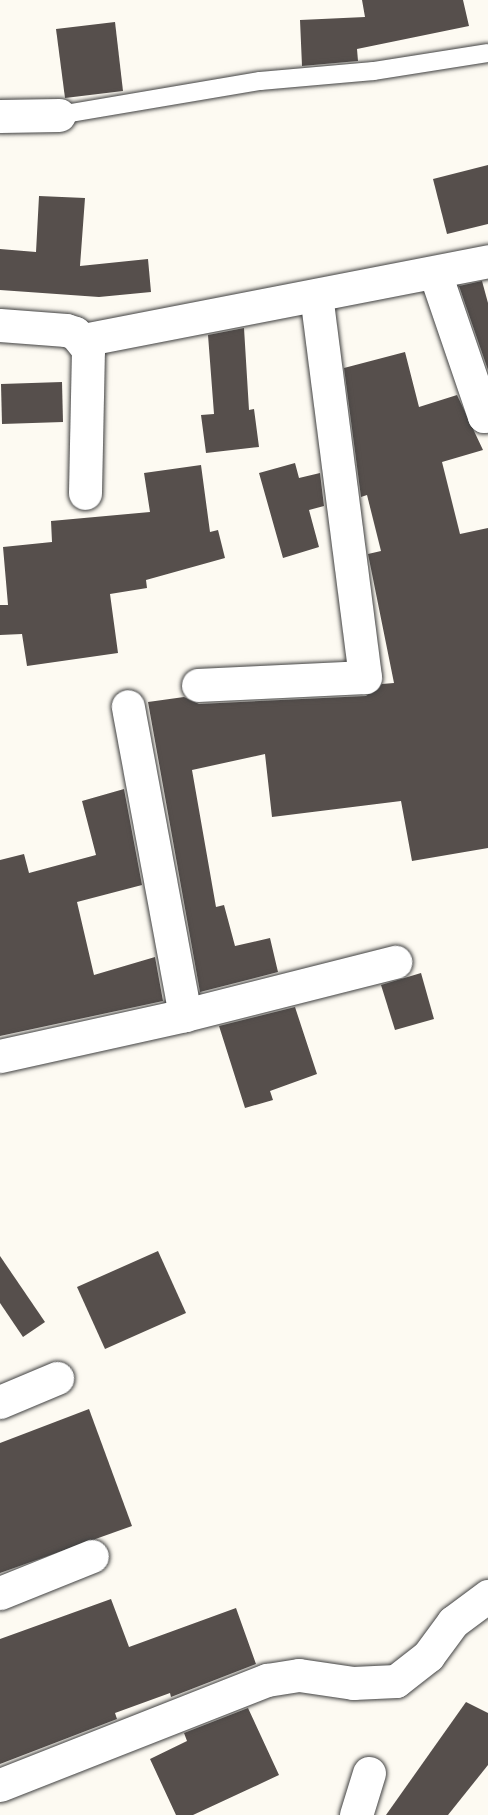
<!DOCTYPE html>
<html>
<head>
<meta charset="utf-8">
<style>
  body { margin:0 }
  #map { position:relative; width:488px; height:1815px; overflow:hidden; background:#fdfaf2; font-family:Lora,serif }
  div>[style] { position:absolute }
  .building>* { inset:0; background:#564f4c }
  .roads { filter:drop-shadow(0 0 2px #414141) drop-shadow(0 0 2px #414141) }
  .service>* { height:18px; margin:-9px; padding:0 9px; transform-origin:9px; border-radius:9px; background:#fff }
  .minor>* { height:33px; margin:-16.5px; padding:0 16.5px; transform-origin:16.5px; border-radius:16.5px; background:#fff }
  span { translate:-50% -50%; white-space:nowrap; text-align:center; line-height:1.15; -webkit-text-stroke:6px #fff; paint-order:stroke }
</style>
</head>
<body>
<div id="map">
  <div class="building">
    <div style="clip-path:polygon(362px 0,463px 0,469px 26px,357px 49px,358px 61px,302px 66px,300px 20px,365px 17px)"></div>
    <div style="clip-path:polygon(115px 22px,123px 91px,65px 98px,56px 29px)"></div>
    <div style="clip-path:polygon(488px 165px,488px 224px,447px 234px,433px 179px)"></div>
    <div style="clip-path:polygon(39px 196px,85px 198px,80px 266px,148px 259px,151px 292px,99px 297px,0 290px,0 249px,36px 252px)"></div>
    <div style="clip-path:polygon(482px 281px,488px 303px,488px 370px,459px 286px)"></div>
    <div style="clip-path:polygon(244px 328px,249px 410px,254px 409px,259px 447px,206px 453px,201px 415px,214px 414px,208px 335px)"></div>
    <div style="clip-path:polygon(405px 352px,419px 407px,457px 395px,483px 450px,442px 462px,460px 534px,488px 528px,488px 848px,412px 861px,401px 801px,272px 817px,265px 754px,192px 770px,216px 907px,224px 905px,235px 946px,270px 938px,278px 972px,200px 992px,148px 702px,184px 697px,199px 704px,366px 696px,382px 684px,394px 683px,368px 554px,381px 551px,367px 495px,361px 497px,344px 368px)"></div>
    <div style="clip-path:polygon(62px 382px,63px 422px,2px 424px,1px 384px)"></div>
    <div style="clip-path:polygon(295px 463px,299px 478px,320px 473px,324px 506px,309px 510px,319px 547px,283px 558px,259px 473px)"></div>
    <div style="clip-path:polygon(201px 465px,210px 532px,218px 530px,225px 558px,146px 580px,147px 588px,110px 594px,118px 653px,27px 666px,22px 634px,0 635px,0 605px,8px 605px,3px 547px,52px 542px,51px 521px,150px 512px,144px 473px)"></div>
    <div style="clip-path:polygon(124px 789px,142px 885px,77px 902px,94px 975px,155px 957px,163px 1001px,0 1036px,0 860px,24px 854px,29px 873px,96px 855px,82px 801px)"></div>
    <div style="clip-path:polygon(421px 973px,434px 1019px,395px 1030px,381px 985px)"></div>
    <div style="clip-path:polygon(295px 1007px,317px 1074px,270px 1091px,273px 1100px,245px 1108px,219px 1026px)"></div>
    <div style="clip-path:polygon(158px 1251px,186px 1313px,105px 1349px,77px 1287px)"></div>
    <div style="clip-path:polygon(0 1256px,45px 1322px,23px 1337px,0 1303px)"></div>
    <div style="clip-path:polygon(89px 1409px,132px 1526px,0 1573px,0 1443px)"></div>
    <div style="clip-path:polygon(111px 1599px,129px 1647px,236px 1608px,256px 1664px,171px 1697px,170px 1693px,115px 1713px,117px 1719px,0 1764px,0 1639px)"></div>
    <div style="clip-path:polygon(466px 1702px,488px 1713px,488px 1765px,448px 1815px,386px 1815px)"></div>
    <div style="clip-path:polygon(248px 1708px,279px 1775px,193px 1815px,176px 1815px,150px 1759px,187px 1741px,184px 1733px)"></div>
  </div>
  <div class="roads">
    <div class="service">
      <div style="left:59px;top:115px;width:204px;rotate:-9.6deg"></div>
      <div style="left:260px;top:81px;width:114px;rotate:-5deg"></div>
      <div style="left:374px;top:71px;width:115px;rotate:-9deg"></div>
    </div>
    <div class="minor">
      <div style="left:0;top:116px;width:59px;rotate:-1deg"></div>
      <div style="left:435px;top:273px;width:151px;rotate:71.1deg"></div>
      <div style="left:484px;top:416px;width:4px;rotate:-14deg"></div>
      <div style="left:0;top:325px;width:66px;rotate:4.3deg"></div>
      <div style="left:66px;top:330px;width:9px;rotate:18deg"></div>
      <div style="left:75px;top:333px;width:21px;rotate:51deg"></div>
      <div style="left:88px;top:349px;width:144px;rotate:91.2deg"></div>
      <div style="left:83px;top:340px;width:413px;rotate:-11deg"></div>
      <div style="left:198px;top:685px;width:167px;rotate:-2.7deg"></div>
      <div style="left:365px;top:677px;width:384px;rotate:-97.3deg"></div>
      <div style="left:185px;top:1015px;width:217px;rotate:-14.2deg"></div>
      <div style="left:0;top:1056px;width:189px;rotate:-12.5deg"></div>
      <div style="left:185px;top:1015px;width:314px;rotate:-100.5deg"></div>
      <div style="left:0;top:1402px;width:62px;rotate:-22.8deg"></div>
      <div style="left:0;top:1593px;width:99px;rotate:-21.9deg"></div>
      <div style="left:0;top:1785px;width:287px;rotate:-21.5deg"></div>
      <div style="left:267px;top:1680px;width:32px;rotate:-9deg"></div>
      <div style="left:299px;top:1675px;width:55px;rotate:8.4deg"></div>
      <div style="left:353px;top:1683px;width:43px;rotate:-2.7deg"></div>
      <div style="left:396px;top:1681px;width:41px;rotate:-38deg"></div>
      <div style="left:428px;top:1656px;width:42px;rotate:-53.7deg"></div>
      <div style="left:453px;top:1622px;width:44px;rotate:-36.6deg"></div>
      <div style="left:356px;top:1815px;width:44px;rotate:-72.8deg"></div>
    </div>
  </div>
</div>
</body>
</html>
